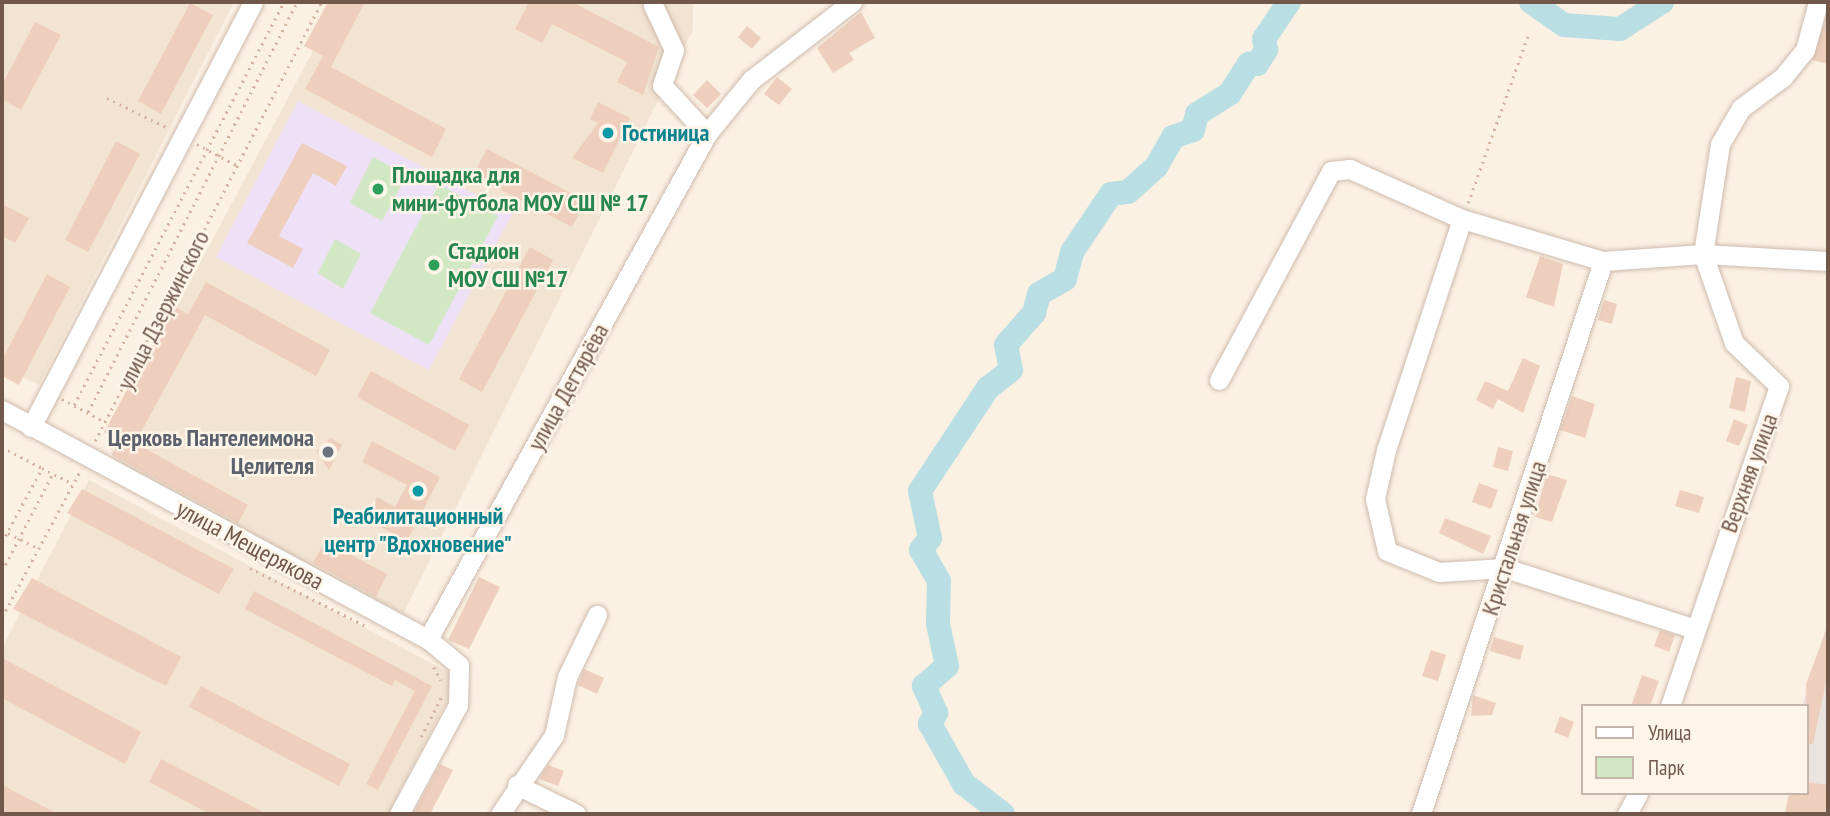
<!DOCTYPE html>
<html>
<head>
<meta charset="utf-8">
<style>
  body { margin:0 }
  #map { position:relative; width:1830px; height:816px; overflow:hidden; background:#fbf1e3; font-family:"PT Sans Narrow",sans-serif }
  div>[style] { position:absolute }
  .residential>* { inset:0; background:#f2e3d2 }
  .industrial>* { inset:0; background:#eae3de }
  .education>* { inset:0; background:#eee0f7 }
  .green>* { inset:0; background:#d2e7c3 }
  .river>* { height:24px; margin:-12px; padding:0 12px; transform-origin:12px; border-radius:12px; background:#b9dee3 }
  .building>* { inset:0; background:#eecfbd }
  .path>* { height:2.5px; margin-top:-1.25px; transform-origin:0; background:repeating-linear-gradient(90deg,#d3b3a0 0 2px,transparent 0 7px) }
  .roads { filter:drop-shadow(0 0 2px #cdbbae) drop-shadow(0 0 2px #cdbbae) }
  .minor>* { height:19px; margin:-9.5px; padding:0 9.5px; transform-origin:9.5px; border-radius:9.5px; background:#fff }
  .dots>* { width:19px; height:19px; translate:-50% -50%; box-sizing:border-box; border:4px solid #fef5e9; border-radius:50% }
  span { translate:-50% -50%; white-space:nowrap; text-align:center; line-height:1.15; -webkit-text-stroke:5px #fef5e9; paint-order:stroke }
  .culture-label { font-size:24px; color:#0d838f; font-weight:700 }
  .left { translate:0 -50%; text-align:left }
  .leisure-label { font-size:24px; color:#27864d; font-weight:700 }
  .street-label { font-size:24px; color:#71584b }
  .worship-label { font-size:24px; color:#5b616d; font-weight:700 }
  .right { translate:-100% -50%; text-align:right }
  .frame { position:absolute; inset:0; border:4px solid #71584b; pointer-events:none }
  .legend { position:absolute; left:1581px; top:704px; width:228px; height:91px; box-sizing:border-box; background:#fef5e9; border:2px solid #c6b6aa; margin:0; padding:9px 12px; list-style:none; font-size:21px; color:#71584b }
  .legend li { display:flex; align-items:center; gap:14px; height:35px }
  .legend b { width:35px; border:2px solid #c6b6aa }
</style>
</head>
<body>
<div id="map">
  <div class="residential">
    <div style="clip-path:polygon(2px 2px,234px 2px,39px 385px,2px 367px)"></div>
    <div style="clip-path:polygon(339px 2px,693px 2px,693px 30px,403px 614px,115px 464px,107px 438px)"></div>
    <div style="clip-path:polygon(89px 480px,459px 678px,388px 814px,2px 814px,2px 648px)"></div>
  </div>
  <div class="industrial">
    <div style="clip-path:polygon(1828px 621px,1828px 814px,1785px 814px,1789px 793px,1807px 793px,1807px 706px,1802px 706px)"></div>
  </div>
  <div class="education">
    <div style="clip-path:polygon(298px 101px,512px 214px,429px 370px,216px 257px)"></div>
  </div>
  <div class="green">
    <div style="clip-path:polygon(373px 157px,407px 175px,382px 221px,350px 203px)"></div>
    <div style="clip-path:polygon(439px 184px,498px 216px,429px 345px,370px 313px)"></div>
    <div style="clip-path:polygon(335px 239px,361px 254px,343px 289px,318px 273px)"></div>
  </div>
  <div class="river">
    <div style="left:1531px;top:2px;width:40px;rotate:34.9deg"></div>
    <div style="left:1564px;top:25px;width:56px;rotate:4.1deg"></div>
    <div style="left:1620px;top:29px;width:50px;rotate:-32.7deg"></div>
    <div style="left:1003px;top:814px;width:49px;rotate:-142.4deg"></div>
    <div style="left:964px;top:784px;width:69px;rotate:-119.5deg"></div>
    <div style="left:930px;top:724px;width:13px;rotate:-61deg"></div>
    <div style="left:936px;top:713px;width:30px;rotate:-114deg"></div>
    <div style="left:924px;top:686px;width:30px;rotate:-41deg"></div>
    <div style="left:947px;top:666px;width:43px;rotate:-102.1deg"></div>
    <div style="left:938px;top:624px;width:43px;rotate:-88.7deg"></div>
    <div style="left:939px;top:581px;width:36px;rotate:-120deg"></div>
    <div style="left:921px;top:550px;width:15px;rotate:-53deg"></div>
    <div style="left:930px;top:538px;width:48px;rotate:-102deg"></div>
    <div style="left:920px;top:491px;width:123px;rotate:-56.6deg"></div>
    <div style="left:988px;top:388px;width:29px;rotate:-38deg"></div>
    <div style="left:1011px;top:370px;width:25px;rotate:-101deg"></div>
    <div style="left:1006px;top:345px;width:43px;rotate:-48.8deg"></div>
    <div style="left:1034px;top:313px;width:20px;rotate:-75deg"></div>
    <div style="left:1039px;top:294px;width:30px;rotate:-30deg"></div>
    <div style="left:1065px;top:279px;width:28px;rotate:-75deg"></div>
    <div style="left:1072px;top:252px;width:70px;rotate:-56.1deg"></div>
    <div style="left:1111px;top:194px;width:17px;rotate:-7deg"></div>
    <div style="left:1128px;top:192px;width:38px;rotate:-42deg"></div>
    <div style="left:1156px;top:167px;width:34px;rotate:-60deg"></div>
    <div style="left:1173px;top:137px;width:21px;rotate:-19deg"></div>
    <div style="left:1193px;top:130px;width:16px;rotate:-76deg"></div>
    <div style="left:1197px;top:114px;width:39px;rotate:-32deg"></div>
    <div style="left:1230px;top:93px;width:35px;rotate:-57deg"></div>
    <div style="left:1249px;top:64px;width:8px"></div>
    <div style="left:1257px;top:64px;width:17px;rotate:-57deg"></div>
    <div style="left:1266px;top:50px;width:11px;rotate:-100deg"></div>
    <div style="left:1264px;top:39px;width:45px;rotate:-56deg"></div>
  </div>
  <div class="building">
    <div style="clip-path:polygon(328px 2px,365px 2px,331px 67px,446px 129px,432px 157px,305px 89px,323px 56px,304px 46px)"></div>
    <div style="clip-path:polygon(529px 2px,572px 2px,659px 47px,643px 95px,617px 82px,627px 62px,552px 24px,542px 43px,515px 29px)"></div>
    <div style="clip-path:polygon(190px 3px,213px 15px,161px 114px,138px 101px)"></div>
    <div style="clip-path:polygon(1828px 11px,1828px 64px,1812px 60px)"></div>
    <div style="clip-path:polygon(861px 12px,875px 38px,849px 53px,854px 60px,833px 73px,817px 48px)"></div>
    <div style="clip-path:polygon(35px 22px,61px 35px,21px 110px,2px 99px,2px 85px)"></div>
    <div style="clip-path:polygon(747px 26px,761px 38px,752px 49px,738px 37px)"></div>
    <div style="clip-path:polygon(777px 77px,792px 89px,779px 105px,764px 94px)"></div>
    <div style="clip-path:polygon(707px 80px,721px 94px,707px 108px,693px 95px)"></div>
    <div style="clip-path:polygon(598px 102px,630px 118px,603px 173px,572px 158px,598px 123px,590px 119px)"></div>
    <div style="clip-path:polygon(116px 141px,140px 154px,88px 252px,65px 240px)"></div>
    <div style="clip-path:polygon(302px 143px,347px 166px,336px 186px,313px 173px,279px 236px,303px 249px,293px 268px,247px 243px)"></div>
    <div style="clip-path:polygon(487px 149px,586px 201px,572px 227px,473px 175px)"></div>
    <div style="clip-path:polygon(2px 204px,29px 218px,15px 243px,2px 236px)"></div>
    <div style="clip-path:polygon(530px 247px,553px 260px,482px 392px,459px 379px)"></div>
    <div style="clip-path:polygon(1540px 256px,1563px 264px,1554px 307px,1526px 297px)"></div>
    <div style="clip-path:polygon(47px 274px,70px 287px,19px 385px,2px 376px,2px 360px)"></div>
    <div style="clip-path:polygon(206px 282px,330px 350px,316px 376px,205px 315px,135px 443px,248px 505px,238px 523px,112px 455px,120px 441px,104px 432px,173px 306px,188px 314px)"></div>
    <div style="clip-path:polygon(1604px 300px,1617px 304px,1612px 324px,1598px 320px)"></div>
    <div style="clip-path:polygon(1523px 358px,1540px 366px,1523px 413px,1498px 399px,1493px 409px,1476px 400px,1485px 381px,1508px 391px)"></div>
    <div style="clip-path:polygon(371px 371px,469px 425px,455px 451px,357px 397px)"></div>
    <div style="clip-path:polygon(1736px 377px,1751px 381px,1745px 412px,1729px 408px)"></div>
    <div style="clip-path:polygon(1572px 396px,1595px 404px,1585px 438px,1560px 430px)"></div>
    <div style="clip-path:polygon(1734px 419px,1748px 425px,1739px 446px,1726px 441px)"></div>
    <div style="clip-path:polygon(331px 438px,342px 445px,329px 470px,316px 451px)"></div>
    <div style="clip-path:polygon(372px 441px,440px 477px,407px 541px,366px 519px,377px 497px,395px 507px,407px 485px,362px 462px)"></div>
    <div style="clip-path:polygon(1498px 447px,1513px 451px,1508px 471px,1493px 467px)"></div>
    <div style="clip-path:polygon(1547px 474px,1567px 480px,1552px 522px,1535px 517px)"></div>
    <div style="clip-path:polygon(1479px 483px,1498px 490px,1491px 509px,1472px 502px)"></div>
    <div style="clip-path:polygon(82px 489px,234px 569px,219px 594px,67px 513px)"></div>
    <div style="clip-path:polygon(1680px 490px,1704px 497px,1699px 513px,1675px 506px)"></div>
    <div style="clip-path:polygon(1445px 518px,1491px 536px,1483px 554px,1439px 533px)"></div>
    <div style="clip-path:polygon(325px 541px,387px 574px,376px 597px,313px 563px)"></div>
    <div style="clip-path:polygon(479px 577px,500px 587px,469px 649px,448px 640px)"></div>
    <div style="clip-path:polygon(32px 578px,181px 657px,166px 686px,13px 609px)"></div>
    <div style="clip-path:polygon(254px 591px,432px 686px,378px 790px,366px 784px,415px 691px,395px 680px,392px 686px,245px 609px)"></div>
    <div style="clip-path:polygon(1828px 625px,1828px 673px,1813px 744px,1807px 744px,1806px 684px)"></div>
    <div style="clip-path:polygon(1660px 630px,1675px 635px,1669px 652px,1654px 646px)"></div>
    <div style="clip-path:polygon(1494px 637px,1524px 646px,1520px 660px,1490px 651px)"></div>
    <div style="clip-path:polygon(1431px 650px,1446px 655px,1438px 681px,1422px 676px)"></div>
    <div style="clip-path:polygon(2px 658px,141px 732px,125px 764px,2px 698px)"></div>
    <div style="clip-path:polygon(584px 669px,604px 678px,597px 694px,578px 685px)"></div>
    <div style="clip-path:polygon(1642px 675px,1659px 681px,1650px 706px,1631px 706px)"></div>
    <div style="clip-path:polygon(201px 686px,350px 764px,339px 786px,189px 707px)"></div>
    <div style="clip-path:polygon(1473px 695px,1496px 703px,1492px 715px,1471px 716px)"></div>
    <div style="clip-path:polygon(1560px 716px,1574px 722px,1568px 738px,1554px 732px)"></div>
    <div style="clip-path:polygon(161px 759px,267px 814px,210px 814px,149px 782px)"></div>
    <div style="clip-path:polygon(440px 764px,453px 770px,430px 814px,413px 814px)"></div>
    <div style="clip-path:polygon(548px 765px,564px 771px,558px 786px,539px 779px)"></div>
    <div style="clip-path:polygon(1807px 782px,1828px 785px,1828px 814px,1785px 814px,1789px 793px,1807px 793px)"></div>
    <div style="clip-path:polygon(2px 785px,58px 814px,2px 814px)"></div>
  </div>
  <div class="path">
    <div style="left:107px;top:98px;width:70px;rotate:26.2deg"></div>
    <div style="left:197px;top:144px;width:47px;rotate:28.2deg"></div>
    <div style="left:1468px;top:203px;width:178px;rotate:-70.3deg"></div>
    <div style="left:62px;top:399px;width:49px;rotate:28.1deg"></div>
    <div style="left:74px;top:405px;width:454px;rotate:-62.5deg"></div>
    <div style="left:88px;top:412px;width:460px;rotate:-63deg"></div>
    <div style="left:95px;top:441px;width:494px;rotate:-62.7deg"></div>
    <div style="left:2px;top:447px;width:45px;rotate:27.7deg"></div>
    <div style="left:2px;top:530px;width:40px;rotate:26.6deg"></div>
    <div style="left:2px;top:542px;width:84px;rotate:-61.6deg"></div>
    <div style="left:42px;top:468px;width:35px;rotate:27deg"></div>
    <div style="left:250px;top:568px;width:130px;rotate:26.6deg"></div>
    <div style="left:2px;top:571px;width:110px;rotate:-62.5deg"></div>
    <div style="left:2px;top:617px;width:168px;rotate:-61.9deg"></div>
    <div style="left:434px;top:667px;width:15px;rotate:62deg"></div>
    <div style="left:421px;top:737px;width:46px;rotate:-62.9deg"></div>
  </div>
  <div class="roads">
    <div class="minor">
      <div style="left:653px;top:5px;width:50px;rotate:65deg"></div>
      <div style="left:674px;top:50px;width:37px;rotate:109deg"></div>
      <div style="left:662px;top:85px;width:67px;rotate:47.4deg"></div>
      <div style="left:1462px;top:219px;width:243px;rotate:108.2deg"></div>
      <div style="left:1386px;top:450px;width:50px;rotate:102.7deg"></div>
      <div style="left:1375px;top:499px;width:53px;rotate:77deg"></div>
      <div style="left:1387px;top:551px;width:56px;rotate:22deg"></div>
      <div style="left:1439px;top:572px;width:66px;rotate:-3.5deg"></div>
      <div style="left:1505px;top:568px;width:196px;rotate:17.8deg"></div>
      <div style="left:1219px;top:380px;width:237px;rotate:-61.8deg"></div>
      <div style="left:1331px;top:171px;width:19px;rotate:-6deg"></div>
      <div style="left:1350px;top:169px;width:123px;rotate:24.1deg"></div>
      <div style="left:1462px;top:219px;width:147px;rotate:16.6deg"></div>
      <div style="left:1603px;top:261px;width:100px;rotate:-4deg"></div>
      <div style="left:1703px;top:254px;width:125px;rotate:3.2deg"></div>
      <div style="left:2px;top:410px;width:484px;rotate:28.3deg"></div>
      <div style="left:428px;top:639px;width:40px;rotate:40deg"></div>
      <div style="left:459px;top:665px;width:40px;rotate:91.4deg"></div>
      <div style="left:458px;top:705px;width:124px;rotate:118.4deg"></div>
      <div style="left:31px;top:427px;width:479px;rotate:-62.4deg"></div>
      <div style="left:428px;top:639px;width:577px;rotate:-61.08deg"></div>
      <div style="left:707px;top:134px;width:70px;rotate:-50.8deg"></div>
      <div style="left:751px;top:80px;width:128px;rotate:-37.7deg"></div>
      <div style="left:1670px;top:706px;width:338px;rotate:-71.2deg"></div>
      <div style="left:1779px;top:386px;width:62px;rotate:-136.3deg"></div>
      <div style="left:1734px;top:343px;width:94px;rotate:-109.2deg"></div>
      <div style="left:1703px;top:254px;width:111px;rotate:-81.2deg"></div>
      <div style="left:1720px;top:144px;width:42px;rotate:-59.7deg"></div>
      <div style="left:1741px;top:108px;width:52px;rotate:-36.4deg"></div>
      <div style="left:1783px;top:77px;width:35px;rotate:-51deg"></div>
      <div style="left:1805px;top:50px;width:50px;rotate:-74.8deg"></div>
      <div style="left:517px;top:785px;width:66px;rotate:26.2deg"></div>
      <div style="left:500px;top:814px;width:96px;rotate:-55.6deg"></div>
      <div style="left:554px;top:735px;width:59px;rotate:-77.4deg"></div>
      <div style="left:567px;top:677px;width:69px;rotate:-64.2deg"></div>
      <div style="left:1421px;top:814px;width:582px;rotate:-71.78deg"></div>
      <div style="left:1627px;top:814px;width:24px;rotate:-62deg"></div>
    </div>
  </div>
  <div class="dots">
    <div style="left:608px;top:133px;background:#0f9aa8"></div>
    <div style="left:378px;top:189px;background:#2e9e5b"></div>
    <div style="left:434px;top:265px;background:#2e9e5b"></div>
    <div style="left:328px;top:452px;background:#6b7280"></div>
    <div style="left:418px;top:491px;background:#0f9aa8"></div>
  </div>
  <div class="culture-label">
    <span class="left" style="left:622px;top:133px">Гостиница</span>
    <span style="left:418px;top:530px">Реабилитационный<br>центр "Вдохновение"</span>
  </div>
  <div class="leisure-label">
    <span class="left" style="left:392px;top:189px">Площадка для<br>мини-футбола МОУ СШ № 17</span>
    <span class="left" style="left:448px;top:265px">Стадион<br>МОУ СШ №17</span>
  </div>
  <div class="street-label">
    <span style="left:163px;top:310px;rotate:-63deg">улица Дзержинского</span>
    <span style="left:568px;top:387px;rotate:-61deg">улица Дегтярёва</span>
    <span style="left:1749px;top:473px;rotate:-70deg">Верхняя улица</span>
    <span style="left:1514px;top:538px;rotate:-72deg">Кристальная улица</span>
    <span style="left:250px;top:545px;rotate:28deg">улица Мещерякова</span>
  </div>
  <div class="worship-label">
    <span class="right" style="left:314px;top:452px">Церковь Пантелеимона<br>Целителя</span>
  </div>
  <div class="frame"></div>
  <ul class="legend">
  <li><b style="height:9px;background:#fff"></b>Улица</li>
  <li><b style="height:19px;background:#d2e7c3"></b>Парк</li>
  </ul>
</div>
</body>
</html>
